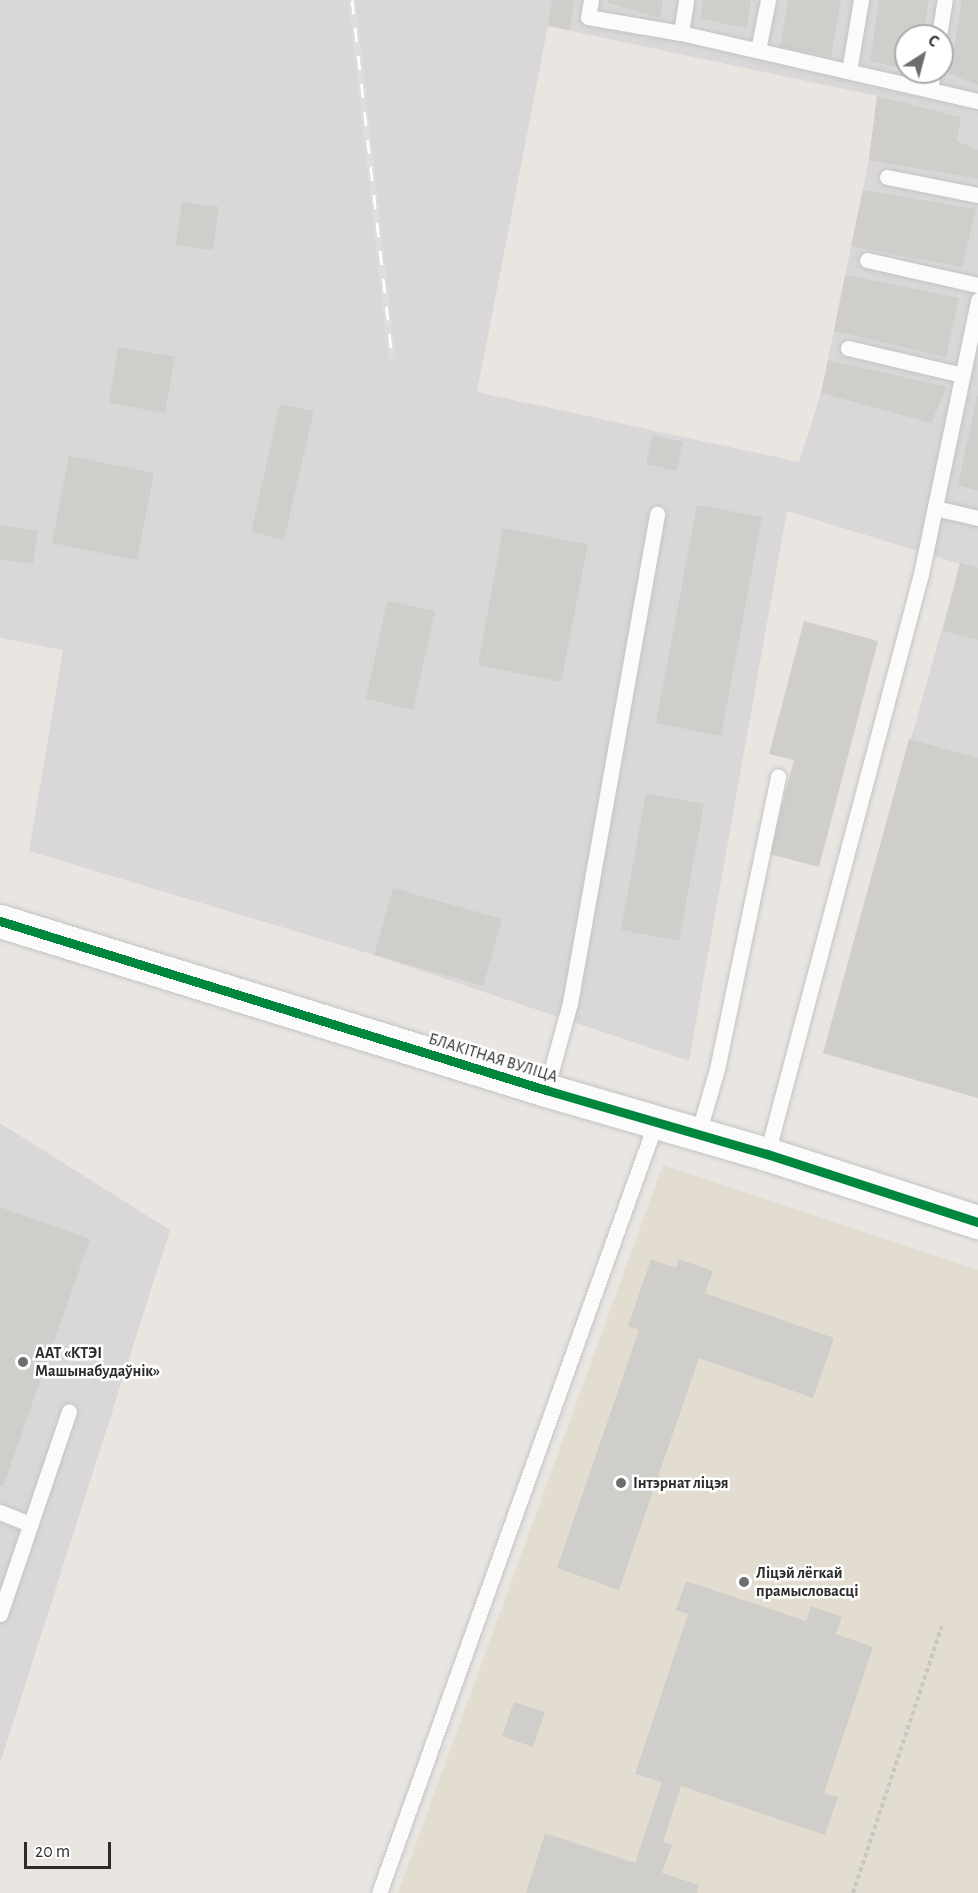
<!DOCTYPE html>
<html>
<head>
<meta charset="utf-8">
<style>
  body { margin:0 }
  #map { position:relative; width:978px; height:1893px; overflow:hidden; background:#e9e6e2; font-family:"Alegreya Sans",sans-serif }
  div>[style] { position:absolute }
  .industrial>* { inset:0; background:#dad7d9 }
  .education>* { inset:0; background:#e3ddd1 }
  .building>* { inset:0; background:#d0cecb }
  .path>* { height:4px; margin-top:-2px; transform-origin:0; background:repeating-linear-gradient(90deg,#c7c7c6 0 4.5px,transparent 0 7.5px) }
  .roads { filter:drop-shadow(0 0 2px #c5c4c4) drop-shadow(0 0 2px #c5c4c4) }
  .service>* { height:15px; margin:-7.5px; padding:0 7.5px; transform-origin:7.5px; border-radius:7.5px; background:#fcfbfb }
  .tertiary>* { height:33px; margin:-16.5px; padding:0 16.5px; transform-origin:16.5px; border-radius:16.5px; background:#fcfbfb }
  .rail>* { height:7px; margin-top:-3.5px; transform-origin:0; background:repeating-linear-gradient(90deg,#fff 0 14px,#dededf 0 28px); box-sizing:border-box; border-block:2px solid #dededf }
  .cycleway>* { height:9px; margin:-4.5px; padding:0 4.5px; transform-origin:4.5px; border-radius:4.5px; background:#00873e }
  .dots>* { width:16px; height:16px; translate:-50% -50%; box-sizing:border-box; border:3px solid #fff; border-radius:50% }
  span { translate:-50% -50%; white-space:nowrap; text-align:center; line-height:1.15; -webkit-text-stroke:5px #fff; paint-order:stroke }
  .street-label { font-size:16px; color:#2c2c2c }
  .poi-label { font-size:16px; color:#2c2c2c; font-weight:700 }
  .left { translate:0 -50%; text-align:left }
  .north { position:absolute; left:894px; top:24px; width:60px; height:60px; box-sizing:border-box; background:#fff; border:2px solid #ababab; border-radius:50%; rotate:36deg; font-size:16px; font-weight:700; line-height:24px; text-align:center; color:#2c2c2c }
  .north::after { content:''; display:block; margin:auto; width:21px; height:27px; background:#6e6d6c; clip-path:polygon(50% 0,100% 100%,50% 72%,0 100%) }
  .scale { position:absolute; left:24px; top:1842px; width:87px; height:27px; box-sizing:border-box; border:3px solid #2c2c2c; border-top:0; padding-left:8px; font-size:18px; line-height:21px; white-space:nowrap; color:#2c2c2c; -webkit-text-stroke:4px #fff; paint-order:stroke }
</style>
</head>
<body>
<div id="map">
  <div class="industrial">
    <div style="clip-path:polygon(evenodd,0 0,978px 0,978px 1098px,823px 1053px,960px 564px,787px 511px,689px 1061px,374px 955px,29px 851px,63px 650px,0 638px,0 0,548px 26px,877px 96px,869px 160px,821px 393px,799px 462px,477px 392px,548px 26px,0 0,906px 36px,942px 36px,942px 72px,906px 72px,906px 36px)"></div>
    <div style="clip-path:polygon(0 1123px,170px 1230px,0 1764px)"></div>
  </div>
  <div class="education">
    <div style="clip-path:polygon(663px 1165px,978px 1270px,978px 1893px,398px 1893px)"></div>
  </div>
  <div class="building">
    <div style="clip-path:polygon(552px 0,575px 0,569px 30px,548px 26px)"></div>
    <div style="clip-path:polygon(608px 0,663px 0,660px 18px,608px 3px)"></div>
    <div style="clip-path:polygon(703px 0,751px 0,747px 28px,700px 19px)"></div>
    <div style="clip-path:polygon(788px 0,841px 0,831px 56px,780px 47px)"></div>
    <div style="clip-path:polygon(879px 0,929px 0,923px 36px,906px 36px,906px 69px,870px 61px)"></div>
    <div style="clip-path:polygon(962px 0,978px 0,978px 85px,949px 74px)"></div>
    <div style="clip-path:polygon(877px 96px,961px 117px,957px 141px,978px 150px,978px 179px,869px 160px)"></div>
    <div style="clip-path:polygon(863px 190px,976px 209px,962px 267px,851px 246px)"></div>
    <div style="clip-path:polygon(182px 202px,219px 207px,213px 250px,176px 245px)"></div>
    <div style="clip-path:polygon(845px 275px,959px 298px,946px 357px,834px 331px)"></div>
    <div style="clip-path:polygon(118px 347px,175px 357px,165px 413px,109px 403px)"></div>
    <div style="clip-path:polygon(828px 360px,947px 387px,931px 423px,821px 393px)"></div>
    <div style="clip-path:polygon(977px 396px,978px 396px,978px 491px,958px 485px)"></div>
    <div style="clip-path:polygon(280px 404px,314px 411px,284px 540px,251px 532px)"></div>
    <div style="clip-path:polygon(652px 435px,683px 442px,677px 471px,646px 464px)"></div>
    <div style="clip-path:polygon(69px 456px,154px 473px,137px 560px,52px 543px)"></div>
    <div style="clip-path:polygon(697px 505px,762px 517px,721px 736px,656px 723px)"></div>
    <div style="clip-path:polygon(0 525px,38px 531px,33px 564px,0 559px)"></div>
    <div style="clip-path:polygon(503px 528px,588px 544px,561px 682px,478px 665px)"></div>
    <div style="clip-path:polygon(960px 563px,978px 568px,978px 640px,943px 631px)"></div>
    <div style="clip-path:polygon(387px 601px,435px 611px,413px 710px,366px 699px)"></div>
    <div style="clip-path:polygon(804px 621px,878px 641px,819px 867px,769px 854px,794px 760px,769px 754px)"></div>
    <div style="clip-path:polygon(909px 739px,978px 758px,978px 1098px,823px 1053px)"></div>
    <div style="clip-path:polygon(646px 793px,704px 804px,679px 941px,621px 930px)"></div>
    <div style="clip-path:polygon(393px 888px,502px 919px,483px 986px,374px 955px)"></div>
    <div style="clip-path:polygon(0 1207px,90px 1239px,3px 1487px,0 1486px)"></div>
    <div style="clip-path:polygon(651px 1259px,676px 1268px,679px 1259px,713px 1271px,705px 1293px,834px 1338px,813px 1398px,699px 1358px,619px 1590px,557px 1568px,639px 1330px,628px 1326px)"></div>
    <div style="clip-path:polygon(686px 1581px,806px 1621px,811px 1606px,842px 1617px,836px 1634px,873px 1647px,824px 1793px,838px 1797px,825px 1835px,681px 1786px,663px 1842px,672px 1845px,662px 1873px,699px 1885px,697px 1893px,526px 1893px,545px 1833px,635px 1863px,662px 1782px,635px 1774px,688px 1614px,676px 1610px)"></div>
    <div style="clip-path:polygon(514px 1702px,545px 1712px,533px 1747px,502px 1736px)"></div>
  </div>
  <div class="path">
    <div style="left:853px;top:1893px;width:281px;rotate:-71.6deg"></div>
  </div>
  <div class="roads">
    <div class="service">
      <div style="left:591px;top:0;width:17px;rotate:100deg"></div>
      <div style="left:588px;top:17px;width:94px;rotate:9.8deg"></div>
      <div style="left:681px;top:33px;width:305px;rotate:12.9deg"></div>
      <div style="left:681px;top:33px;width:33px;rotate:-81deg"></div>
      <div style="left:939px;top:36px;width:36px;rotate:-81deg"></div>
      <div style="left:758px;top:50px;width:51px;rotate:-78.7deg"></div>
      <div style="left:849px;top:71px;width:72px;rotate:-80.4deg"></div>
      <div style="left:930px;top:90px;width:18px;rotate:-81deg"></div>
      <div style="left:887px;top:177px;width:93px;rotate:11.2deg"></div>
      <div style="left:867px;top:260px;width:114px;rotate:12.7deg"></div>
      <div style="left:848px;top:348px;width:117px;rotate:13.3deg"></div>
      <div style="left:935px;top:508px;width:44px;rotate:13.1deg"></div>
      <div style="left:546px;top:1090px;width:90px;rotate:-74.6deg"></div>
      <div style="left:570px;top:1003px;width:497px;rotate:-79.9deg"></div>
      <div style="left:698px;top:1134px;width:68px;rotate:-73.7deg"></div>
      <div style="left:717px;top:1069px;width:299px;rotate:-78.2deg"></div>
      <div style="left:767px;top:1154px;width:600px;rotate:-75.13deg"></div>
      <div style="left:921px;top:574px;width:280px;rotate:-78.2deg"></div>
      <div style="left:0;top:1512px;width:32px;rotate:22deg"></div>
      <div style="left:0;top:1614px;width:214px;rotate:-71.2deg"></div>
      <div style="left:379px;top:1893px;width:819px;rotate:-70.24deg"></div>
    </div>
    <div class="tertiary">
      <div style="left:0;top:921px;width:572px;rotate:17.2deg"></div>
      <div style="left:546px;top:1090px;width:230px;rotate:16.2deg"></div>
      <div style="left:767px;top:1154px;width:222px;rotate:17.9deg"></div>
    </div>
  </div>
  <div class="rail">
    <div style="left:352px;top:0;width:361px;rotate:83.6deg"></div>
  </div>
  <div class="cycleway">
    <div style="left:0;top:921px;width:572px;rotate:17.2deg"></div>
    <div style="left:546px;top:1090px;width:230px;rotate:16.2deg"></div>
    <div style="left:767px;top:1154px;width:222px;rotate:17.9deg"></div>
  </div>
  <div class="dots">
    <div style="left:23px;top:1362px;background:#6e6d6c"></div>
    <div style="left:621px;top:1483px;background:#6e6d6c"></div>
    <div style="left:744px;top:1582px;background:#6e6d6c"></div>
  </div>
  <div class="street-label">
    <span style="left:493px;top:1058px;rotate:17deg">БЛАКІТНАЯ ВУЛІЦА</span>
  </div>
  <div class="poi-label">
    <span class="left" style="left:35px;top:1362px">ААТ «КТЭІ<br>Машынабудаўнік»</span>
    <span class="left" style="left:633px;top:1483px">Інтэрнат ліцэя</span>
    <span class="left" style="left:756px;top:1582px">Ліцэй лёгкай<br>прамысловасці</span>
  </div>
  <div class="north">С</div>
  <div class="scale">20 m</div>
</div>
</body>
</html>
